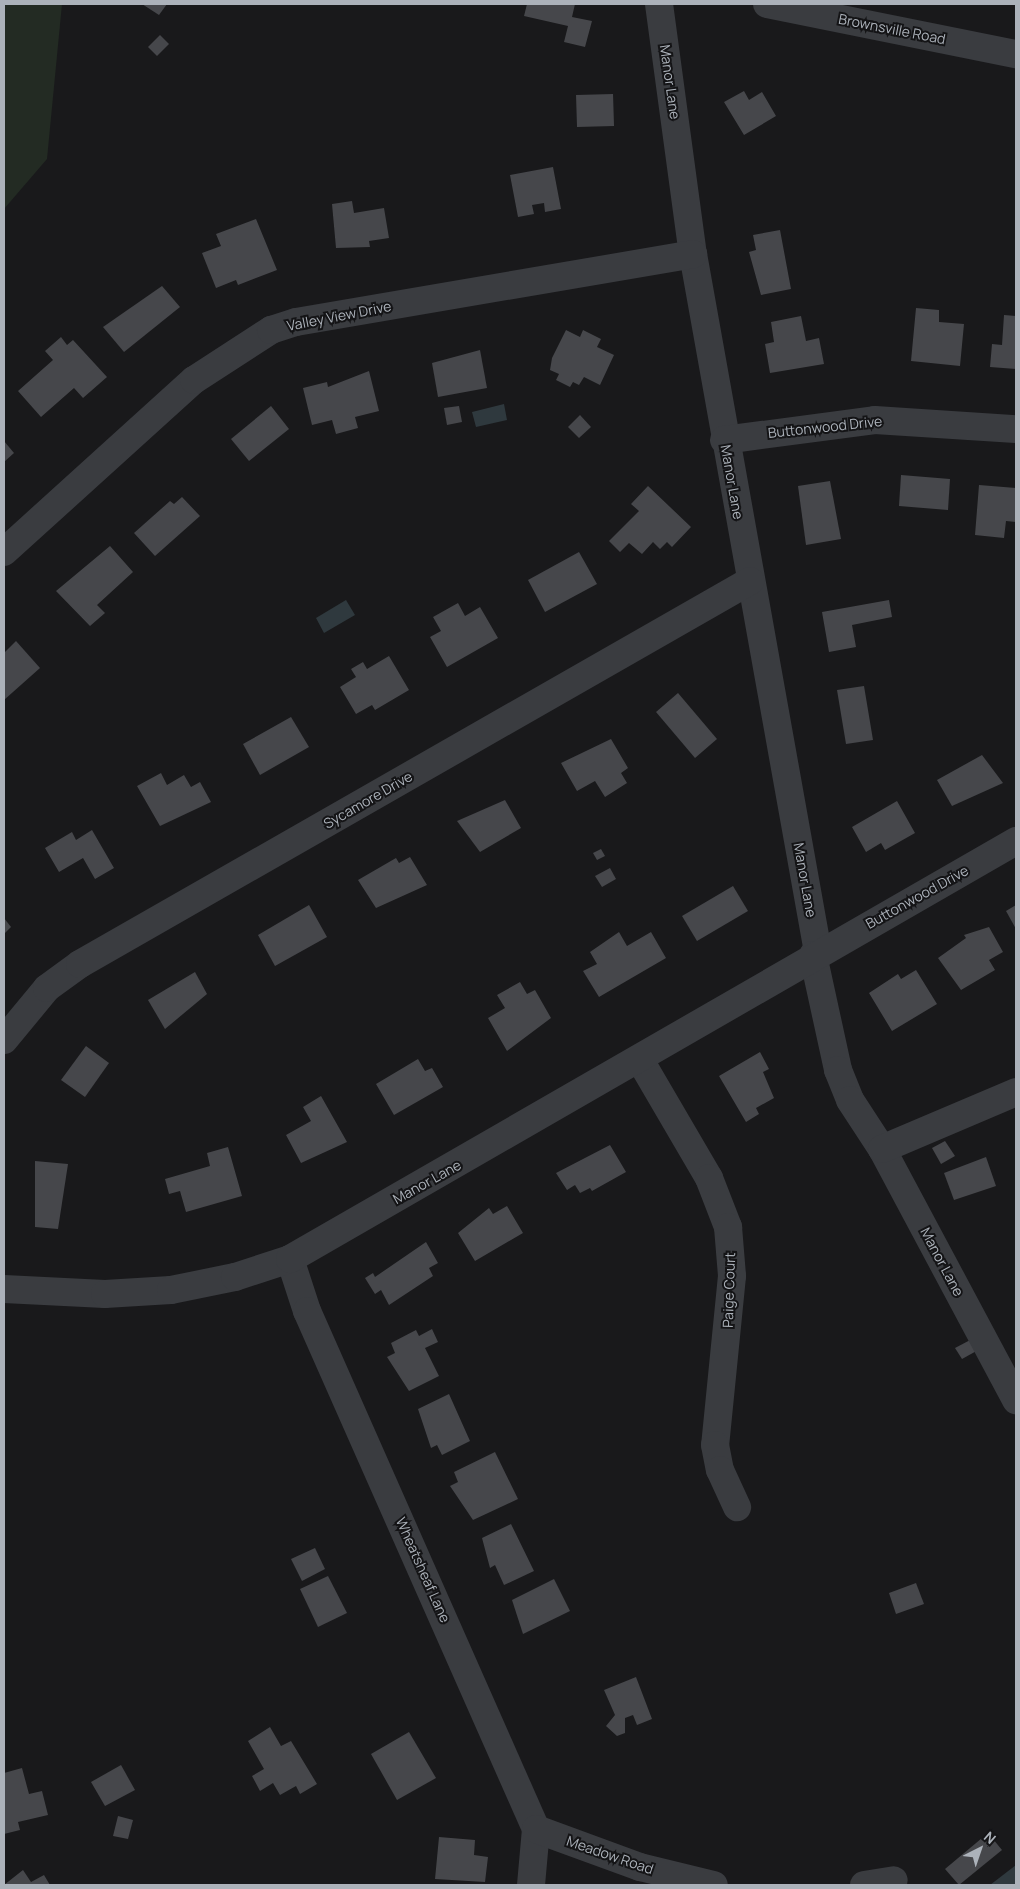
<!DOCTYPE html>
<html>
<head>
<meta charset="utf-8">
<style>
  body { margin:0 }
  #map { position:relative; width:1020px; height:1889px; overflow:hidden; background:#19191b; font-family:Manrope,sans-serif }
  div>[style] { position:absolute }
  .green>* { inset:0; background:#232b23 }
  .water>* { inset:0; background:#2f393e }
  .building>* { inset:0; background:#46474b }
  .minor>* { height:28px; margin:-14px; padding:0 14px; transform-origin:14px; border-radius:14px; background:#3a3c40 }
  span { translate:-50% -50%; white-space:nowrap; text-align:center; line-height:1.15; -webkit-text-stroke:4px #141416; paint-order:stroke }
  .street-label { font-size:14px; color:#acb2ba }
  .frame { position:absolute; inset:0; border:5px solid #acb2ba; pointer-events:none }
  .north { position:absolute; left:955px; top:1824px; width:50px; height:50px; -webkit-text-stroke:4px #141416; paint-order:stroke; rotate:41deg; font-size:14px; font-weight:700; line-height:20px; text-align:center; color:#acb2ba }
  .north::after { content:''; display:block; margin:auto; width:18px; height:22px; background:#acb2ba; clip-path:polygon(50% 0,100% 100%,50% 72%,0 100%) }
</style>
</head>
<body>
<div id="map">
  <div class="green">
    <div style="clip-path:polygon(4px 4px,62px 4px,47px 159px,4px 209px)"></div>
  </div>
  <div class="water">
    <div style="clip-path:polygon(504px 404px,507px 420px,476px 427px,472px 412px)"></div>
    <div style="clip-path:polygon(346px 600px,355px 615px,324px 633px,316px 618px)"></div>
    <div style="clip-path:polygon(1016px 1865px,1016px 1885px,990px 1885px)"></div>
  </div>
  <div class="building">
    <div style="clip-path:polygon(142px 4px,167px 4px,159px 15px)"></div>
    <div style="clip-path:polygon(527px 4px,575px 4px,572px 17px,592px 21px,585px 47px,564px 42px,568px 26px,524px 16px)"></div>
    <div style="clip-path:polygon(160px 35px,169px 44px,157px 56px,148px 47px)"></div>
    <div style="clip-path:polygon(744px 91px,749px 100px,762px 92px,776px 116px,744px 135px,724px 102px)"></div>
    <div style="clip-path:polygon(613px 94px,614px 126px,577px 127px,576px 95px)"></div>
    <div style="clip-path:polygon(553px 167px,561px 209px,545px 212px,544px 203px,532px 205px,534px 214px,518px 217px,510px 175px)"></div>
    <div style="clip-path:polygon(352px 201px,354px 213px,384px 208px,389px 238px,369px 241px,370px 247px,336px 248px,332px 204px)"></div>
    <div style="clip-path:polygon(256px 219px,277px 270px,238px 285px,236px 280px,216px 288px,202px 253px,221px 246px,216px 234px)"></div>
    <div style="clip-path:polygon(780px 230px,791px 289px,761px 295px,749px 252px,756px 250px,753px 235px)"></div>
    <div style="clip-path:polygon(162px 286px,180px 307px,124px 352px,103px 327px)"></div>
    <div style="clip-path:polygon(916px 308px,939px 310px,939px 322px,964px 324px,960px 366px,911px 361px)"></div>
    <div style="clip-path:polygon(1004px 315px,1016px 316px,1016px 369px,990px 367px,992px 344px,1002px 345px)"></div>
    <div style="clip-path:polygon(801px 316px,806px 341px,819px 338px,824px 364px,770px 373px,765px 344px,774px 342px,771px 322px)"></div>
    <div style="clip-path:polygon(566px 330px,580px 337px,583px 330px,601px 339px,597px 347px,614px 355px,600px 385px,584px 377px,579px 385px,573px 382px,570px 387px,556px 380px,559px 374px,550px 370px,552px 358px)"></div>
    <div style="clip-path:polygon(61px 337px,67px 345px,73px 340px,107px 377px,83px 398px,74px 388px,41px 417px,18px 391px,53px 360px,45px 351px)"></div>
    <div style="clip-path:polygon(480px 350px,487px 388px,438px 397px,432px 363px)"></div>
    <div style="clip-path:polygon(369px 371px,379px 411px,355px 417px,358px 428px,336px 434px,332px 420px,312px 425px,303px 388px,327px 382px,328px 387px)"></div>
    <div style="clip-path:polygon(271px 406px,289px 429px,249px 461px,231px 439px)"></div>
    <div style="clip-path:polygon(459px 406px,462px 422px,447px 425px,444px 408px)"></div>
    <div style="clip-path:polygon(580px 415px,591px 427px,579px 438px,568px 427px)"></div>
    <div style="clip-path:polygon(4px 441px,14px 453px,4px 462px)"></div>
    <div style="clip-path:polygon(901px 475px,950px 479px,948px 510px,899px 506px)"></div>
    <div style="clip-path:polygon(830px 481px,841px 539px,806px 545px,798px 486px)"></div>
    <div style="clip-path:polygon(979px 485px,1016px 488px,1016px 522px,1006px 521px,1004px 538px,975px 535px)"></div>
    <div style="clip-path:polygon(648px 486px,691px 527px,672px 547px,667px 542px,660px 549px,653px 542px,642px 554px,629px 543px,620px 552px,609px 541px,639px 511px,631px 504px)"></div>
    <div style="clip-path:polygon(182px 497px,200px 516px,155px 556px,134px 533px,170px 501px,174px 504px)"></div>
    <div style="clip-path:polygon(110px 546px,133px 572px,97px 605px,105px 613px,90px 626px,56px 591px)"></div>
    <div style="clip-path:polygon(579px 552px,597px 584px,545px 612px,528px 580px)"></div>
    <div style="clip-path:polygon(889px 600px,892px 617px,852px 625px,856px 647px,829px 652px,822px 612px)"></div>
    <div style="clip-path:polygon(458px 603px,465px 616px,480px 607px,498px 638px,447px 667px,430px 637px,441px 631px,433px 617px)"></div>
    <div style="clip-path:polygon(16px 641px,40px 668px,4px 700px,4px 653px)"></div>
    <div style="clip-path:polygon(389px 656px,409px 690px,375px 710px,372px 705px,356px 714px,340px 687px,356px 677px,351px 669px,363px 662px,367px 669px)"></div>
    <div style="clip-path:polygon(864px 686px,873px 740px,846px 744px,837px 690px)"></div>
    <div style="clip-path:polygon(678px 693px,717px 739px,695px 758px,656px 712px)"></div>
    <div style="clip-path:polygon(291px 717px,309px 747px,260px 775px,243px 744px)"></div>
    <div style="clip-path:polygon(611px 739px,628px 768px,621px 773px,627px 783px,605px 797px,595px 781px,577px 791px,561px 763px)"></div>
    <div style="clip-path:polygon(982px 755px,1003px 783px,952px 806px,937px 780px)"></div>
    <div style="clip-path:polygon(161px 773px,167px 785px,184px 775px,191px 787px,200px 782px,211px 802px,160px 826px,137px 786px)"></div>
    <div style="clip-path:polygon(505px 800px,521px 828px,480px 852px,457px 821px)"></div>
    <div style="clip-path:polygon(897px 801px,915px 833px,885px 850px,881px 843px,866px 852px,852px 827px)"></div>
    <div style="clip-path:polygon(92px 830px,114px 868px,95px 879px,83px 858px,59px 872px,45px 848px,72px 832px,76px 840px)"></div>
    <div style="clip-path:polygon(601px 849px,605px 856px,597px 860px,593px 853px)"></div>
    <div style="clip-path:polygon(410px 857px,427px 885px,376px 908px,358px 880px,396px 858px,399px 863px)"></div>
    <div style="clip-path:polygon(610px 868px,616px 879px,602px 887px,595px 876px)"></div>
    <div style="clip-path:polygon(733px 886px,748px 911px,697px 941px,682px 916px)"></div>
    <div style="clip-path:polygon(309px 905px,327px 937px,275px 966px,258px 935px)"></div>
    <div style="clip-path:polygon(1016px 905px,1016px 929px,1006px 911px)"></div>
    <div style="clip-path:polygon(4px 918px,11px 927px,4px 934px)"></div>
    <div style="clip-path:polygon(989px 927px,1003px 952px,989px 960px,995px 970px,961px 990px,938px 958px,966px 938px,964px 935px)"></div>
    <div style="clip-path:polygon(619px 932px,627px 946px,651px 932px,666px 958px,599px 997px,583px 971px,597px 964px,590px 952px)"></div>
    <div style="clip-path:polygon(916px 970px,937px 1004px,892px 1031px,869px 993px,898px 974px,901px 979px)"></div>
    <div style="clip-path:polygon(195px 972px,207px 994px,165px 1029px,148px 1000px)"></div>
    <div style="clip-path:polygon(520px 982px,527px 994px,535px 990px,551px 1018px,507px 1051px,488px 1018px,505px 1008px,497px 995px)"></div>
    <div style="clip-path:polygon(86px 1046px,109px 1063px,85px 1097px,61px 1080px)"></div>
    <div style="clip-path:polygon(760px 1052px,769px 1069px,763px 1072px,774px 1098px,756px 1108px,759px 1114px,746px 1122px,719px 1076px)"></div>
    <div style="clip-path:polygon(418px 1059px,425px 1071px,432px 1068px,443px 1087px,394px 1115px,376px 1084px)"></div>
    <div style="clip-path:polygon(321px 1096px,347px 1142px,301px 1163px,286px 1135px,311px 1121px,303px 1107px)"></div>
    <div style="clip-path:polygon(945px 1141px,955px 1156px,941px 1164px,932px 1148px)"></div>
    <div style="clip-path:polygon(610px 1145px,626px 1172px,592px 1191px,590px 1188px,580px 1193px,575px 1185px,567px 1190px,556px 1173px)"></div>
    <div style="clip-path:polygon(228px 1147px,242px 1196px,186px 1212px,180px 1191px,169px 1194px,165px 1179px,210px 1166px,207px 1153px)"></div>
    <div style="clip-path:polygon(986px 1157px,996px 1186px,954px 1200px,944px 1173px)"></div>
    <div style="clip-path:polygon(35px 1161px,68px 1164px,58px 1229px,35px 1227px)"></div>
    <div style="clip-path:polygon(507px 1206px,523px 1233px,475px 1261px,458px 1233px,489px 1208px,493px 1214px)"></div>
    <div style="clip-path:polygon(426px 1242px,438px 1263px,429px 1268px,433px 1276px,389px 1305px,381px 1290px,375px 1294px,365px 1278px,373px 1273px,375px 1277px)"></div>
    <div style="clip-path:polygon(432px 1329px,438px 1342px,425px 1348px,439px 1376px,409px 1391px,387px 1357px,395px 1353px,391px 1343px,416px 1330px,419px 1336px)"></div>
    <div style="clip-path:polygon(974px 1338px,980px 1349px,962px 1359px,955px 1348px)"></div>
    <div style="clip-path:polygon(449px 1394px,470px 1441px,442px 1455px,437px 1445px,431px 1448px,418px 1409px)"></div>
    <div style="clip-path:polygon(495px 1452px,518px 1499px,473px 1520px,450px 1486px,458px 1482px,454px 1472px)"></div>
    <div style="clip-path:polygon(511px 1524px,534px 1571px,504px 1585px,495px 1565px,490px 1568px,482px 1538px)"></div>
    <div style="clip-path:polygon(315px 1548px,325px 1569px,302px 1581px,291px 1559px)"></div>
    <div style="clip-path:polygon(328px 1576px,347px 1613px,318px 1627px,300px 1589px)"></div>
    <div style="clip-path:polygon(554px 1579px,570px 1611px,523px 1634px,512px 1600px)"></div>
    <div style="clip-path:polygon(916px 1583px,924px 1604px,896px 1614px,889px 1593px)"></div>
    <div style="clip-path:polygon(636px 1677px,652px 1719px,637px 1725px,633px 1715px,625px 1718px,625px 1733px,617px 1736px,606px 1726px,615px 1715px,604px 1690px)"></div>
    <div style="clip-path:polygon(270px 1727px,281px 1746px,291px 1741px,317px 1784px,300px 1794px,296px 1786px,280px 1795px,273px 1783px,260px 1791px,252px 1776px,264px 1769px,248px 1741px)"></div>
    <div style="clip-path:polygon(409px 1732px,436px 1778px,397px 1800px,371px 1754px)"></div>
    <div style="clip-path:polygon(121px 1765px,135px 1790px,105px 1806px,91px 1782px)"></div>
    <div style="clip-path:polygon(22px 1768px,29px 1794px,42px 1791px,48px 1815px,18px 1822px,20px 1830px,4px 1834px,4px 1773px)"></div>
    <div style="clip-path:polygon(118px 1816px,133px 1820px,128px 1839px,113px 1836px)"></div>
    <div style="clip-path:polygon(988px 1833px,1002px 1850px,959px 1885px,945px 1869px)"></div>
    <div style="clip-path:polygon(439px 1837px,475px 1840px,474px 1855px,488px 1857px,485px 1882px,435px 1879px)"></div>
    <div style="clip-path:polygon(23px 1870px,31px 1882px,44px 1875px,50px 1885px,4px 1885px)"></div>
  </div>
  <div class="minor">
    <div style="left:659px;top:4px;width:252px;rotate:82.3deg"></div>
    <div style="left:693px;top:254px;width:709px;rotate:79.85deg"></div>
    <div style="left:767px;top:4px;width:254px;rotate:11.4deg"></div>
    <div style="left:724px;top:440px;width:152px;rotate:-7.5deg"></div>
    <div style="left:875px;top:420px;width:141px;rotate:3.7deg"></div>
    <div style="left:4px;top:552px;width:256px;rotate:-42.2deg"></div>
    <div style="left:194px;top:380px;width:92px;rotate:-33deg"></div>
    <div style="left:271px;top:330px;width:26px;rotate:-18deg"></div>
    <div style="left:296px;top:322px;width:403px;rotate:-9.7deg"></div>
    <div style="left:813px;top:955px;width:118px;rotate:77.7deg"></div>
    <div style="left:838px;top:1070px;width:32px;rotate:68deg"></div>
    <div style="left:850px;top:1100px;width:59px;rotate:56.9deg"></div>
    <div style="left:882px;top:1149px;width:285px;rotate:61.9deg"></div>
    <div style="left:4px;top:1040px;width:67px;rotate:-50.4deg"></div>
    <div style="left:47px;top:988px;width:41px;rotate:-36deg"></div>
    <div style="left:80px;top:964px;width:772px;rotate:-29.75deg"></div>
    <div style="left:640px;top:1060px;width:137px;rotate:59.7deg"></div>
    <div style="left:709px;top:1178px;width:53px;rotate:68.8deg"></div>
    <div style="left:728px;top:1227px;width:49px;rotate:85.3deg"></div>
    <div style="left:732px;top:1276px;width:170px;rotate:95.7deg"></div>
    <div style="left:715px;top:1445px;width:25px;rotate:79deg"></div>
    <div style="left:720px;top:1470px;width:41px;rotate:65.3deg"></div>
    <div style="left:882px;top:1149px;width:146px;rotate:-23deg"></div>
    <div style="left:290px;top:1259px;width:55px;rotate:71.9deg"></div>
    <div style="left:307px;top:1311px;width:566px;rotate:66.15deg"></div>
    <div style="left:536px;top:1829px;width:56px;rotate:95.1deg"></div>
    <div style="left:4px;top:1289px;width:101px;rotate:2.8deg"></div>
    <div style="left:105px;top:1294px;width:66px;rotate:-3.5deg"></div>
    <div style="left:171px;top:1290px;width:65px;rotate:-11.5deg"></div>
    <div style="left:235px;top:1277px;width:58px;rotate:-18.1deg"></div>
    <div style="left:290px;top:1259px;width:838px;rotate:-29.93deg"></div>
    <div style="left:536px;top:1829px;width:111px;rotate:20.1deg"></div>
    <div style="left:640px;top:1867px;width:76px;rotate:13.7deg"></div>
    <div style="left:864px;top:1885px;width:30px;rotate:-9deg"></div>
  </div>
  <div class="street-label">
    <span style="left:892px;top:29px;rotate:11deg">Brownsville Road</span>
    <span style="left:670px;top:82px;rotate:82deg">Manor Lane</span>
    <span style="left:339px;top:316px;rotate:-11deg">Valley View Drive</span>
    <span style="left:825px;top:427px;rotate:-6deg">Buttonwood Drive</span>
    <span style="left:732px;top:482px;rotate:80deg">Manor Lane</span>
    <span style="left:368px;top:800px;rotate:-30deg">Sycamore Drive</span>
    <span style="left:805px;top:880px;rotate:80deg">Manor Lane</span>
    <span style="left:917px;top:897px;rotate:-29deg">Buttonwood Drive</span>
    <span style="left:427px;top:1182px;rotate:-29deg">Manor Lane</span>
    <span style="left:942px;top:1262px;rotate:62deg">Manor Lane</span>
    <span style="left:729px;top:1290px;rotate:-88deg">Paige Court</span>
    <span style="left:423px;top:1570px;rotate:66deg">Wheatsheaf Lane</span>
    <span style="left:610px;top:1855px;rotate:19deg">Meadow Road</span>
  </div>
  <div class="frame"></div>
  <div class="north">N</div>
</div>
</body>
</html>
